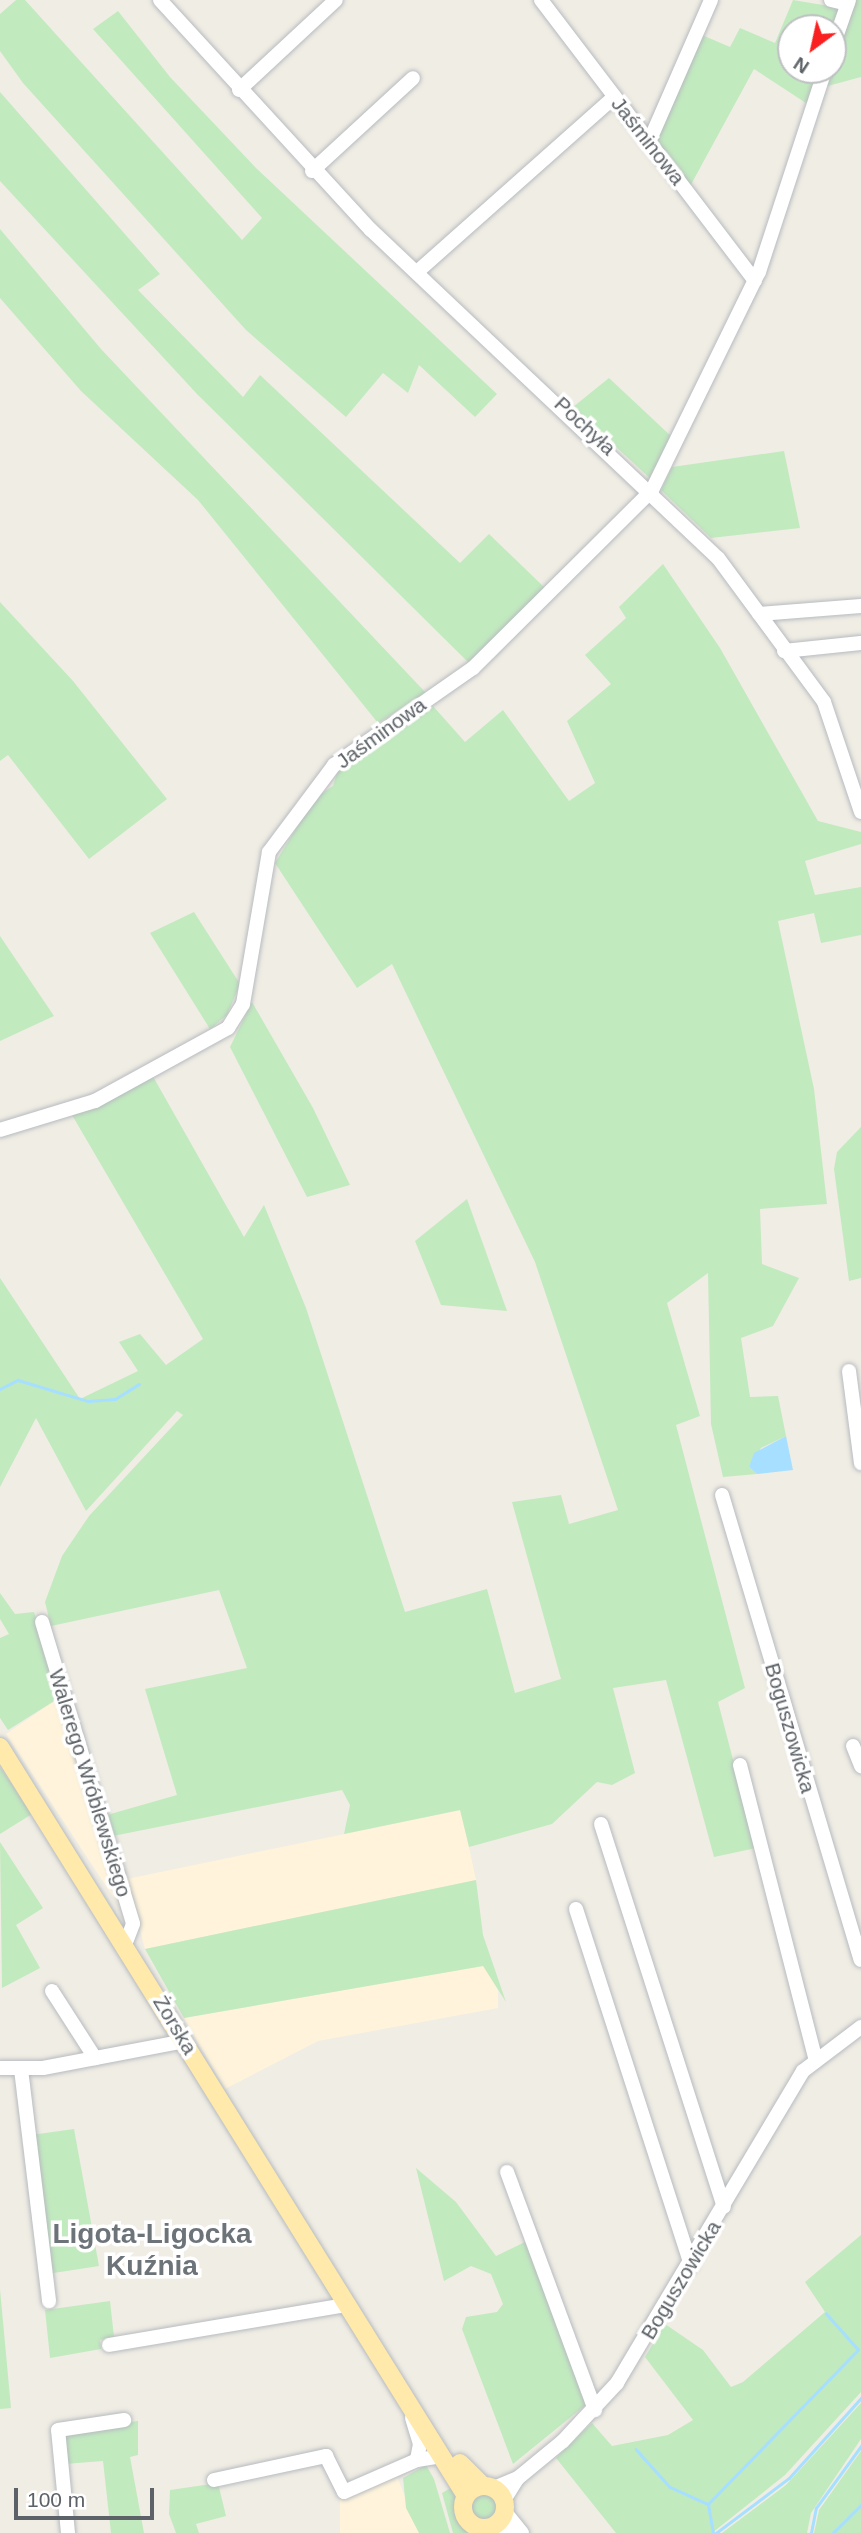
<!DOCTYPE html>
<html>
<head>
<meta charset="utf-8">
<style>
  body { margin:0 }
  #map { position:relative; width:861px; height:2533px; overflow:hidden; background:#f0ede4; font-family:Arial,sans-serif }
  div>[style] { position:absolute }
  .commercial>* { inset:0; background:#fff4db }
  .green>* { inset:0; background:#c2eabf }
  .round { border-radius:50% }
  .water>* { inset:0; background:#a6dfff }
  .stream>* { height:2.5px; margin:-1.25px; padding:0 1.25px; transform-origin:1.25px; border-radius:1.25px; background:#a6dfff }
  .roads { filter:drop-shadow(0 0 2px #b7bbc0) drop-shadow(0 0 2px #b7bbc0) }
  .minor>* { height:14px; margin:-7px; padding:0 7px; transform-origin:7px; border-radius:7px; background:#fff }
  .major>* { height:18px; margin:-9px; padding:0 9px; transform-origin:9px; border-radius:9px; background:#ffeaab }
  .major>.ring { margin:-9px; padding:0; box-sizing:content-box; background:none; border:18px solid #ffeaab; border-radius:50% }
  span { translate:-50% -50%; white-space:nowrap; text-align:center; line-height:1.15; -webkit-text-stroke:7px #fff; paint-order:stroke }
  .street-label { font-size:21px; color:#5c6267 }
  .district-label { font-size:28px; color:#6d7479; font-weight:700 }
  .north { position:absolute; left:777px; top:14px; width:70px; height:70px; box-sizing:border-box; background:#fff; border:2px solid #bec0c2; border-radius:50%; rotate:213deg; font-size:19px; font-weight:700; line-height:28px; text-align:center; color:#5c6267 }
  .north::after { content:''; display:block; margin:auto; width:24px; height:32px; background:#fa2021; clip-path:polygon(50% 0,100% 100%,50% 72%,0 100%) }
  .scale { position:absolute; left:14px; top:2488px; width:140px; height:32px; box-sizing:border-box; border:4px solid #5c6267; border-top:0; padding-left:9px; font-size:21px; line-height:24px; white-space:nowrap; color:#5c6267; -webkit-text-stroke:5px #fff; paint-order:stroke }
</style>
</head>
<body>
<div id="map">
  <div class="commercial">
    <div style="clip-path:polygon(59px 1698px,125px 1915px,6px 1734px)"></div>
    <div style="clip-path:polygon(461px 1810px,476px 1880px,145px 1949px,127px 1879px)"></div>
    <div style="clip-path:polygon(484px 1966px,498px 1990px,498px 2008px,318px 2041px,225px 2089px,184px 2018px)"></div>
    <div style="clip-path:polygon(393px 2466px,419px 2533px,340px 2533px,340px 2484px)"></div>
  </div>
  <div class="green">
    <div style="clip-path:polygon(16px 0,25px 0,242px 240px,262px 218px,93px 29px,118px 11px,170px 77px,256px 168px,497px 394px,475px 417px,419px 365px,408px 393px,383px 373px,346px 417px,246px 330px,23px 83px,0 51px,0 14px)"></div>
    <div style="clip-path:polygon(793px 0,841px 8px,833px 28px,791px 28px,791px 70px,821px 70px,809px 105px,754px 69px,688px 190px,651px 142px,702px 35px,730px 47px,740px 28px,775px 43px)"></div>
    <div style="clip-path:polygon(855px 0,861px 0,861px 77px,824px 87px)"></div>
    <div style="clip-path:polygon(0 92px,160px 274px,138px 290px,243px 397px,260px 375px,460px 563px,489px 534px,546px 589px,470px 664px,197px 394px,0 181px)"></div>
    <div style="clip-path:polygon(0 229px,101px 349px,426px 693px,378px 723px,198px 500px,81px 391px,0 298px)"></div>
    <div style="clip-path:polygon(609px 378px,673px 438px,653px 481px,573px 407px)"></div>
    <div style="clip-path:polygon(784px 451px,800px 528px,711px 538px,661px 490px,672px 467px)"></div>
    <div style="clip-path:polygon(663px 564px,720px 648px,818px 821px,861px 832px,861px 844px,805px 861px,815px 895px,861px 887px,861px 935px,821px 943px,814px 913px,778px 921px,814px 1089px,827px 1204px,760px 1209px,762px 1264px,799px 1278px,773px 1326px,741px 1338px,750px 1397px,778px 1396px,786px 1436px,761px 1448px,749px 1467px,757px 1474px,723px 1477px,711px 1424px,708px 1273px,667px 1303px,700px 1416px,676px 1425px,745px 1688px,718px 1702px,756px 1848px,714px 1857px,666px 1680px,613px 1688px,635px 1773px,612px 1785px,597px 1782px,552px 1824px,469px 1847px,460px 1810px,344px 1834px,350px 1805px,342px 1790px,113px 1836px,107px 1815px,177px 1795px,145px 1689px,247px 1668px,219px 1590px,51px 1626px,45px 1602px,62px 1556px,89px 1516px,183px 1415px,177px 1411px,86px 1511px,36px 1418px,0 1487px,0 1278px,80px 1399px,138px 1371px,119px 1342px,140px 1334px,166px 1365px,203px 1339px,72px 1115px,151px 1073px,244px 1237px,264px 1205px,306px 1308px,405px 1612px,487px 1589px,515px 1693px,561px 1679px,512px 1502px,561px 1495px,569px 1524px,618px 1510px,535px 1262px,392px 964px,357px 988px,275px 863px,315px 798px,333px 786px,337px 773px,433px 706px,465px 742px,503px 710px,569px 801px,595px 783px,567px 721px,611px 684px,585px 655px,626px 618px,619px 607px)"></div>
    <div style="clip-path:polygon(0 602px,73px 681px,167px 799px,89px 859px,8px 755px,0 761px)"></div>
    <div style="clip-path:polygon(194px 912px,240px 984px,227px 1015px,210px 1029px,150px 933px)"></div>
    <div style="clip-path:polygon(0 936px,54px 1016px,0 1041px)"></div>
    <div style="clip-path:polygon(252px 1002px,313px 1108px,350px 1185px,307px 1197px,230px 1047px)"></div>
    <div style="clip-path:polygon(861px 1127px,861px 1278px,849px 1281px,834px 1169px,837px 1152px)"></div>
    <div style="clip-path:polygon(467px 1199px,507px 1311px,441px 1305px,415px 1241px)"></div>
    <div style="clip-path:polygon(0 1593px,15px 1614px,34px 1612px,59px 1698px,8px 1730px,0 1718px,0 1638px,9px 1634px,0 1619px)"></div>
    <div style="clip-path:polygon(0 1767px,32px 1814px,0 1834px)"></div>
    <div style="clip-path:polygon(0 1842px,43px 1908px,16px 1925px,40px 1968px,2px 1988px)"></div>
    <div style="clip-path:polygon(476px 1880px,483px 1935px,506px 2002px,483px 1966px,184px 2018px,145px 1949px)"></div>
    <div style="clip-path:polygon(74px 2129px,99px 2266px,47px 2274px,31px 2135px)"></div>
    <div style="clip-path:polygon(416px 2168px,456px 2202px,496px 2256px,525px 2242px,588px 2403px,513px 2464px,462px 2329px,466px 2317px,497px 2312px,503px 2304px,491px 2274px,471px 2266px,444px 2281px)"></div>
    <div style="clip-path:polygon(861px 2235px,861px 2392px,785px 2475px,712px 2533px,616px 2533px,556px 2458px,592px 2423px,612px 2446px,668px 2435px,693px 2420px,645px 2357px,665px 2324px,703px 2350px,731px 2387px,743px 2382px,825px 2312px,805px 2282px)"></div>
    <div style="clip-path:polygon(0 2289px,11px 2408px,0 2409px)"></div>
    <div style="clip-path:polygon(110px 2301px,114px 2337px,100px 2340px,101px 2349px,50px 2358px,45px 2310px)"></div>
    <div style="clip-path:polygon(861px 2403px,861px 2439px,811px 2513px,807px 2533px,722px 2533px,786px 2485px)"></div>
    <div style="clip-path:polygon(138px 2421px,138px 2455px,130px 2457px,144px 2533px,111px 2533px,103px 2461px,65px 2464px,61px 2432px)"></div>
    <div style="clip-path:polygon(861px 2451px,861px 2533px,814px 2533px,819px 2510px)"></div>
    <div style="clip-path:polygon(426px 2465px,434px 2479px,450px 2533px,419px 2533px,406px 2508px,403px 2478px)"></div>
    <div style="clip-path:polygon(218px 2483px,226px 2516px,196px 2524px,199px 2533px,176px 2533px,169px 2514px,170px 2490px)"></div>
    <div style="clip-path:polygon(459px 2483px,459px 2510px,467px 2533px,453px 2533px,442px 2493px)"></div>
    <div class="round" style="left:470px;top:2492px;width:28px;height:28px"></div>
  </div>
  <div class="water">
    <div style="clip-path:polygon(786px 1436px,793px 1470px,757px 1474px,749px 1467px,754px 1453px)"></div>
  </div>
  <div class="stream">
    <div style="left:0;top:1389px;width:20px;rotate:-27deg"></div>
    <div style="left:18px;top:1380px;width:73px;rotate:16.7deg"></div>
    <div style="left:88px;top:1401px;width:27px;rotate:-4deg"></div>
    <div style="left:115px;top:1399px;width:28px;rotate:-32deg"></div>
    <div style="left:636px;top:2449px;width:51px;rotate:48.2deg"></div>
    <div style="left:670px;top:2487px;width:42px;rotate:24.1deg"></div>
    <div style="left:713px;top:2533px;width:29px;rotate:-100deg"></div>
    <div style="left:708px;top:2504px;width:215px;rotate:-45.8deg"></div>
    <div style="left:858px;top:2350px;width:48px;rotate:-131.6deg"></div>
    <div style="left:716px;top:2533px;width:91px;rotate:-37deg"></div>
    <div style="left:789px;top:2478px;width:108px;rotate:-48deg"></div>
    <div style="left:811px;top:2533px;width:25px;rotate:-79deg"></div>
    <div style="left:816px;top:2508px;width:77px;rotate:-54deg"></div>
    <div style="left:833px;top:2533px;width:40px;rotate:-45deg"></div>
  </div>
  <div class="roads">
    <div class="minor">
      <div style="left:160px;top:0;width:312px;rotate:47.5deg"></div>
      <div style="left:371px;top:230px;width:477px;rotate:43.4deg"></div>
      <div style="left:718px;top:558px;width:179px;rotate:53.6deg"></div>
      <div style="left:824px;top:702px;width:116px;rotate:71.4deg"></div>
      <div style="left:541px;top:0;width:353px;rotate:52.7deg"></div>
      <div style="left:831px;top:0;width:17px;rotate:13deg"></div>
      <div style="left:833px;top:46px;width:49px;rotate:-70.8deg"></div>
      <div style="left:239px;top:90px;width:132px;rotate:-42.9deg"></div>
      <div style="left:649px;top:142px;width:155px;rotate:-66.4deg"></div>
      <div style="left:312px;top:171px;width:137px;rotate:-42.6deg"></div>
      <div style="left:417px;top:272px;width:264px;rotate:-41.6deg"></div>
      <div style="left:759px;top:614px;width:102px;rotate:-4.5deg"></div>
      <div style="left:784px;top:651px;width:77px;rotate:-5.9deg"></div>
      <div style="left:0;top:1130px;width:99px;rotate:-17deg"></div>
      <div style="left:95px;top:1101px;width:152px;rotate:-28.8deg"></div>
      <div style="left:228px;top:1028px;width:28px;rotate:-58deg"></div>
      <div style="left:243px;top:1004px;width:154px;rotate:-80.3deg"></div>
      <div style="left:269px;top:852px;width:109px;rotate:-53.2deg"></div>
      <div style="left:334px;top:765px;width:169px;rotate:-34.9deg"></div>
      <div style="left:473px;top:668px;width:252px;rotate:-44.8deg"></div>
      <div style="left:652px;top:490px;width:243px;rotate:-63.9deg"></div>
      <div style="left:759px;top:272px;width:213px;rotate:-71.9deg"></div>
      <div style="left:849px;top:1371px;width:93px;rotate:82.6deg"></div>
      <div style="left:722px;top:1495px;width:485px;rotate:73.4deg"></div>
      <div style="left:42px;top:1622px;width:315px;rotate:73.2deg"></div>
      <div style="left:133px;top:1924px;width:22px;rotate:111deg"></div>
      <div style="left:853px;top:1746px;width:22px;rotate:68deg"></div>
      <div style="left:740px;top:1765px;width:305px;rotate:75.6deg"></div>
      <div style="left:601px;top:1824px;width:402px;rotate:72.2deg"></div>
      <div style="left:576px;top:1909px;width:374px;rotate:72.1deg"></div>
      <div style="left:52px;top:1991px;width:80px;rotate:57.3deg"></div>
      <div style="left:0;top:2068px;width:43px"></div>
      <div style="left:43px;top:2068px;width:144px;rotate:-10.8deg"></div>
      <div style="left:21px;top:2069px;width:234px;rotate:83.1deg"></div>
      <div style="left:507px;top:2172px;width:254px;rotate:69.7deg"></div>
      <div style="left:109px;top:2345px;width:239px;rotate:-9.6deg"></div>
      <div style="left:412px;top:2418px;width:27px;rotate:73deg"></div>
      <div style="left:420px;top:2444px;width:16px;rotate:101deg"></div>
      <div style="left:214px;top:2480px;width:115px;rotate:-12.1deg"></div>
      <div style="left:326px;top:2456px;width:40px;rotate:63.4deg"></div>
      <div style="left:344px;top:2492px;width:80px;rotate:-23.7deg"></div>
      <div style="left:417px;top:2460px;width:25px;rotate:-9deg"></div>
      <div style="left:494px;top:2488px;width:26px;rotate:-23deg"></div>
      <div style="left:518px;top:2478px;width:58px;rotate:-39.4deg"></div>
      <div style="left:563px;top:2441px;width:79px;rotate:-47deg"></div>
      <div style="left:617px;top:2383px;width:363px;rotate:-59.2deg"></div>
      <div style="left:803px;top:2071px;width:73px;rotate:-37.2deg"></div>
      <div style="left:504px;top:2500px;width:25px;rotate:-58deg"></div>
      <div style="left:505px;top:2512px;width:27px;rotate:51deg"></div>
      <div style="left:493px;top:2526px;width:20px;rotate:20deg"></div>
      <div style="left:68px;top:2533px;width:103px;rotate:-95.5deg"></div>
      <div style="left:58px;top:2430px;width:67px;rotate:-8.6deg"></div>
    </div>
    <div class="major">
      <div style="left:0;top:1747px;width:882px;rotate:58.11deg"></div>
      <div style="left:460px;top:2463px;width:31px;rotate:45deg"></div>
      <div class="ring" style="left:463px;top:2486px;width:24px;height:24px"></div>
    </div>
  </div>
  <div class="street-label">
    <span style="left:648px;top:141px;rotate:52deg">Jaśminowa</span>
    <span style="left:585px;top:426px;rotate:43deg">Pochyła</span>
    <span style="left:381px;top:733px;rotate:-36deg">Jaśminowa</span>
    <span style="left:790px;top:1728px;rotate:74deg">Boguszowicka</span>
    <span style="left:90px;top:1783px;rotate:73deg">Walerego Wróblewskiego</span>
    <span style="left:175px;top:2025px;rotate:59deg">Żorska</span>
    <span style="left:681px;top:2280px;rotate:-59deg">Boguszowicka</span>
  </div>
  <div class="district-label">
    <span style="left:152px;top:2250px">Ligota-Ligocka<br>Kuźnia</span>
  </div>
  <div class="north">N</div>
  <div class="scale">100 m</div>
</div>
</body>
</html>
